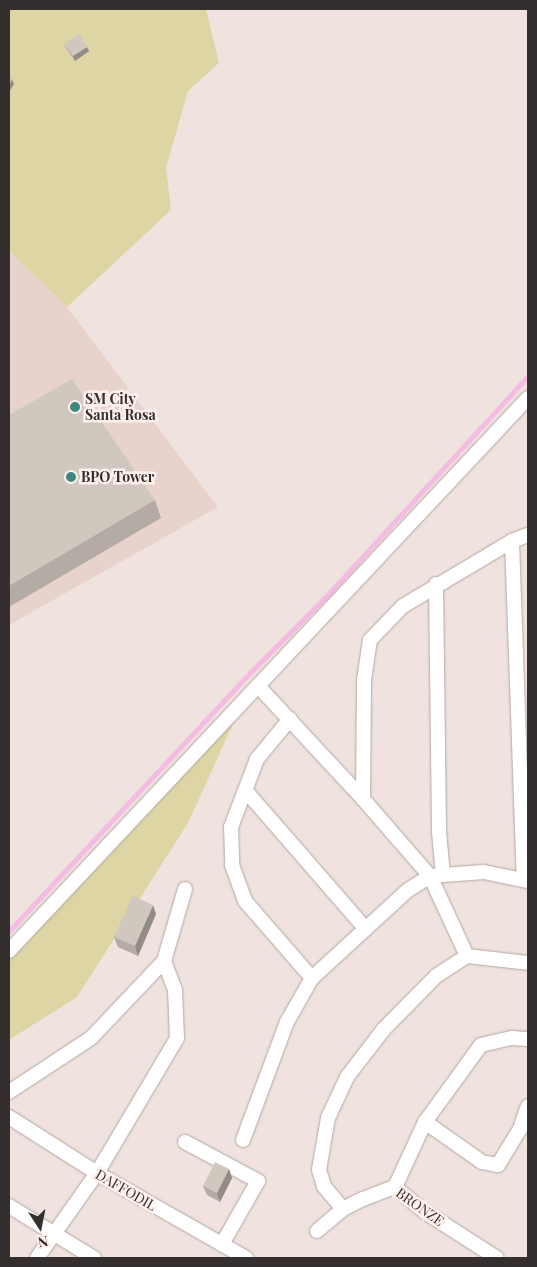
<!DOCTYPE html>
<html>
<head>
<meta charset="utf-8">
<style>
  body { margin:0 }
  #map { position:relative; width:537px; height:1267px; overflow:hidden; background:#f0e3df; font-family:"Playfair Display",serif }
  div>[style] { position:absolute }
  .built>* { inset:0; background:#e8d3cc }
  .green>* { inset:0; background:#ddd5a4 }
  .stream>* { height:5px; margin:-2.5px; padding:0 2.5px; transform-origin:2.5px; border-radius:2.5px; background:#f4bce1 }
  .roads { filter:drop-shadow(0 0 1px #b3a7a3) drop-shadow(0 0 1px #b3a7a3) }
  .street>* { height:14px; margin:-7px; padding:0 7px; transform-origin:7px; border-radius:7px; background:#fff }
  .wall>* { inset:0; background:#b3aba4 }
  .shaded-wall>* { inset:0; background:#928b86 }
  .building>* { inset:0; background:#d0c7bf }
  .dots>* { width:14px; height:14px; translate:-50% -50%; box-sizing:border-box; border:2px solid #fef1ec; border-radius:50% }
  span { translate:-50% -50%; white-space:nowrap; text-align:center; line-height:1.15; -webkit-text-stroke:5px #fef1ec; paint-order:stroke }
  .poi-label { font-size:14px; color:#342f2e; font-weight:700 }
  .left { translate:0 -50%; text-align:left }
  .street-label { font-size:14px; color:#342f2e }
  .frame { position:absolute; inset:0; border:10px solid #342f2e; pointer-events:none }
  .north { position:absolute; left:15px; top:1202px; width:50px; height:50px; -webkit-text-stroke:4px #fef1ec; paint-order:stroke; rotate:169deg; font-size:14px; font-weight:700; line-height:20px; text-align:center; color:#342f2e }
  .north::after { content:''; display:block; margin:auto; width:18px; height:22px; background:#342f2e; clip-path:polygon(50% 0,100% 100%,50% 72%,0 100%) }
</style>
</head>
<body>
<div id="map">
  <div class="built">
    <div style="clip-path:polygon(9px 251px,67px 307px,218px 507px,9px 625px)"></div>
  </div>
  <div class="green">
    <div style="clip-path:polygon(9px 9px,206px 9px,219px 63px,188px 91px,166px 168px,171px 210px,67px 307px,9px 251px)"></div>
    <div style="clip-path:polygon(238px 713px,188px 823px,77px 997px,9px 1040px,9px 956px)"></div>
  </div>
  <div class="stream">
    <div style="left:9px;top:931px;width:347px;rotate:-47deg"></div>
    <div style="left:246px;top:677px;width:120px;rotate:-45.3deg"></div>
    <div style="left:330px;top:592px;width:293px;rotate:-47.5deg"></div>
  </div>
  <div class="roads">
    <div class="street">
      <div style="left:512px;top:541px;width:339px;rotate:88deg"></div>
      <div style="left:436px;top:584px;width:248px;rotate:89.3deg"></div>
      <div style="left:439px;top:832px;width:43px;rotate:84.7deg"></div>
      <div style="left:259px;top:687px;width:153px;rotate:47.1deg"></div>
      <div style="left:363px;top:799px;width:102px;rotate:49deg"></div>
      <div style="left:430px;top:876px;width:88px;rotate:65.2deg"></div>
      <div style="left:290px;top:719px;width:52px;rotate:129.5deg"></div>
      <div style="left:257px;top:759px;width:73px;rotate:110.9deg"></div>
      <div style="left:231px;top:827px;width:38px;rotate:88deg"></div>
      <div style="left:232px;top:865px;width:38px;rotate:70deg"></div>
      <div style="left:245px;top:901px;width:102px;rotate:49deg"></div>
      <div style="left:245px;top:790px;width:184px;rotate:49deg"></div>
      <div style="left:363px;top:799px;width:119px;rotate:-89.5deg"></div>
      <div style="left:364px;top:680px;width:40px;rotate:-81.5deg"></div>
      <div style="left:370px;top:640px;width:47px;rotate:-45.9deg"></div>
      <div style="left:403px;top:606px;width:127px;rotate:-30.8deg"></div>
      <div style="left:512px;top:541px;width:17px;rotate:-21deg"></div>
      <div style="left:9px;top:951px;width:758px;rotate:-46.82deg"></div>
      <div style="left:9px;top:1092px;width:98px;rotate:-33.4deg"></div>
      <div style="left:91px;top:1038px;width:106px;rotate:-46.5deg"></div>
      <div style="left:164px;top:961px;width:75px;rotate:-73.7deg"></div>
      <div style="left:9px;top:1117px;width:104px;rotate:32.5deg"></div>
      <div style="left:97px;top:1173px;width:172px;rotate:29.7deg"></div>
      <div style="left:425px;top:1122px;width:70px;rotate:35.1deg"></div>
      <div style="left:482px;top:1162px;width:16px;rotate:11deg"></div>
      <div style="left:498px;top:1165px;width:42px;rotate:-58.6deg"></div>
      <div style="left:520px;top:1129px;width:24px;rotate:-71deg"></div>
      <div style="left:243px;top:1140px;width:126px;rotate:-69.6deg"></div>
      <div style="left:287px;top:1022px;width:51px;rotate:-60.4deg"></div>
      <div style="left:312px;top:978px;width:130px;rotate:-42.5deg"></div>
      <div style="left:408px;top:890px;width:26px;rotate:-32deg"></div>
      <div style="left:430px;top:876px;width:13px;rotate:-4deg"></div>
      <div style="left:443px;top:875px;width:41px;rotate:-4.2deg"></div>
      <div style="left:484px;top:872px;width:45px;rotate:11.6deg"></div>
      <div style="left:185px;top:1142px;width:83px;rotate:28.1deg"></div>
      <div style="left:258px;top:1181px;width:73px;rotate:119.7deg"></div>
      <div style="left:395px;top:1187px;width:72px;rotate:-65.2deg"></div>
      <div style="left:425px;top:1122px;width:95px;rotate:-54deg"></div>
      <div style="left:481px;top:1045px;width:32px;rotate:-13deg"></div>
      <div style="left:512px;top:1038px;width:16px;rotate:4deg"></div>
      <div style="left:9px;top:1206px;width:100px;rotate:31.5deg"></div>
      <div style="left:343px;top:1209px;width:30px;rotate:-130deg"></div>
      <div style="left:324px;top:1186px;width:17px;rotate:-107deg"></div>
      <div style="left:319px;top:1170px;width:53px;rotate:-80.2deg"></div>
      <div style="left:328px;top:1118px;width:45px;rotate:-65.1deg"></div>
      <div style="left:347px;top:1077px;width:59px;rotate:-52.5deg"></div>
      <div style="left:383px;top:1030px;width:76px;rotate:-45.5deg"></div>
      <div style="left:436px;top:976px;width:37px;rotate:-33deg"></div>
      <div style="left:467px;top:956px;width:61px;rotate:6.5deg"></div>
      <div style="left:317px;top:1231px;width:34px;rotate:-40deg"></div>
      <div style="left:343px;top:1209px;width:22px;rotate:-27deg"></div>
      <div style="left:363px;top:1199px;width:34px;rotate:-21deg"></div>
      <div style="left:395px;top:1187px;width:39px;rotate:40deg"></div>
      <div style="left:425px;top:1212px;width:85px;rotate:32.6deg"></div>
      <div style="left:37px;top:1258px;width:104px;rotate:-54.8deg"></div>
      <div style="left:97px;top:1173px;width:157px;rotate:-59.3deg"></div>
      <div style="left:177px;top:1038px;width:48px;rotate:-92.4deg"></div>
      <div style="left:175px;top:990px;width:31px;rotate:-111deg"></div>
    </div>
  </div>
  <div class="wall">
    <div style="clip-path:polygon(64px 44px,89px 51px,75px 61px,66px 48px)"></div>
    <div style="clip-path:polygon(9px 415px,155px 500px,161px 518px,9px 607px)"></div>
    <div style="clip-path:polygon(156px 914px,138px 956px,118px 947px,114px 937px)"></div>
    <div style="clip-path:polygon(229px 1169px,232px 1178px,220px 1202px,207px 1195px,203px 1186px)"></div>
  </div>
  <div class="shaded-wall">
    <div style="clip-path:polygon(87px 47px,89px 51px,75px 61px,73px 56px)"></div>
    <div style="clip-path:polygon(12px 79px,14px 84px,9px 92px,9px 85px)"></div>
    <div style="clip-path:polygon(153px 905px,156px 914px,138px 956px,135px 946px)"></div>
    <div style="clip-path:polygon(229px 1169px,232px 1178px,220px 1202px,217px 1193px)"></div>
  </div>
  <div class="building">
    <div style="clip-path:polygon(79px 34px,87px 47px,73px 56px,64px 44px)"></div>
    <div style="clip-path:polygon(9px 75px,12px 79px,9px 85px)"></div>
    <div style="clip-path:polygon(72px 379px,155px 500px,9px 586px,9px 415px)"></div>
    <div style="clip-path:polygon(133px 896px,153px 905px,135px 946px,114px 937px)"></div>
    <div style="clip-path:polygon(215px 1162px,229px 1169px,217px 1193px,203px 1186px)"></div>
  </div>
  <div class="dots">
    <div style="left:75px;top:407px;background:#408781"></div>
    <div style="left:71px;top:477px;background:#408781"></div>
  </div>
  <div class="poi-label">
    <span class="left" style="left:85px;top:407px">SM City<br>Santa Rosa</span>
    <span class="left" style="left:81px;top:477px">BPO Tower</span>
  </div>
  <div class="street-label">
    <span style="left:126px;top:1190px;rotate:30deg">DAFFODIL</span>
    <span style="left:420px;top:1207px;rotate:35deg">BRONZE</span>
  </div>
  <div class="frame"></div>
  <div class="north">N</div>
</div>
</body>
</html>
